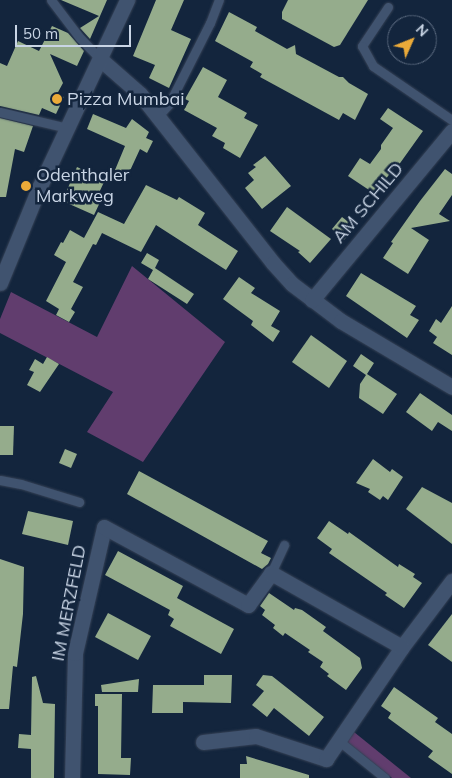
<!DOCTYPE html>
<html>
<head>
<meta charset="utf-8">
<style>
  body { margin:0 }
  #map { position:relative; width:452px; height:778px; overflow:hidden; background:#13253d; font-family:Mulish,sans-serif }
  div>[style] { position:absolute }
  .green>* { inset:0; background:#613d6e }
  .building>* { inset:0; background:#95ac8c }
  .roads { filter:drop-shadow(0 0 1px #354155) drop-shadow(0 0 1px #354155) }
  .lane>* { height:9px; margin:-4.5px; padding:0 4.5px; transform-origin:4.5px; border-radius:4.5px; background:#40536f }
  .street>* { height:15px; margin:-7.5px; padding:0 7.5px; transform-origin:7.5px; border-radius:7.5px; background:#40536f }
  .secondary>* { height:15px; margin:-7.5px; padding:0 7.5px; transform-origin:7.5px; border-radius:7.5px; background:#40536f }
  .dots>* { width:14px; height:14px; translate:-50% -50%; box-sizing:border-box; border:2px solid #13253d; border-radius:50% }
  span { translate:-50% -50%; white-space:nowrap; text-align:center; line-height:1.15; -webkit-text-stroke:5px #13253d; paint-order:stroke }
  .poi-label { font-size:18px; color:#c9d5e5 }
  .left { translate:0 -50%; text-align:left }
  .street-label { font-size:18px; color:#c9d5e5 }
  .north { position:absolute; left:387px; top:15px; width:50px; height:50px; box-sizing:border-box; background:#13253d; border:1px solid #5c6b80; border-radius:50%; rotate:46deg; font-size:14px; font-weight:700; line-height:20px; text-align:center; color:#c9d5e5 }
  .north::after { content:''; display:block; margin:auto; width:18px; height:22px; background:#ebaa39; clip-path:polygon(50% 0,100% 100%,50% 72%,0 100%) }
  .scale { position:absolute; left:15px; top:25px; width:116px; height:22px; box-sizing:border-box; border:2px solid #c9d5e5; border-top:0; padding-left:6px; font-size:15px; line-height:18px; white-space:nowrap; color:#c9d5e5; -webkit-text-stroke:4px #13253d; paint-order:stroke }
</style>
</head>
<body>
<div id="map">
  <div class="green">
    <div style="clip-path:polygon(132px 266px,225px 342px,143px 462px,87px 432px,113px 392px,0 333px,0 319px,11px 292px,97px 337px)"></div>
    <div style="clip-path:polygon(354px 732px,411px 778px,392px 778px,347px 742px)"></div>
  </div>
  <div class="building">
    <div style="clip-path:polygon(61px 0,107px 0,90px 39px,80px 28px,99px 16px)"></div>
    <div style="clip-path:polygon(156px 0,184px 0,171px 30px,191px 39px,169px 88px,149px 78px,155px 65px,133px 56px)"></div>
    <div style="clip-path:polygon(288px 0,368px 0,340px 45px,334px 47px,282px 19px,282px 12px)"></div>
    <div style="clip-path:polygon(229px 12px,257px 27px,255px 31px,287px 49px,295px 45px,296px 54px,339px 77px,343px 77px,349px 83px,368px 94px,355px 120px,343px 113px,339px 120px,260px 77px,262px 74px,250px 67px,253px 62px,215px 41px)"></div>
    <div style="clip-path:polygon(52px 26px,68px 33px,84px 51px,77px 66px,50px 54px,63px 83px,57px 94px,64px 97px,56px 114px,42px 108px,39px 115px,0 106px,0 63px,7px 66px,18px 41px,39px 51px)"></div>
    <div style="clip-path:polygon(203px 67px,227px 80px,218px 97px,247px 113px,244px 118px,258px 125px,240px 158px,223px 148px,225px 143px,212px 136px,217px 128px,184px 110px,189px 101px,185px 99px)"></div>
    <div style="clip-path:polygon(388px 108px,423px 131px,398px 166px,396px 165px,375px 194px,348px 176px,360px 158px,370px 164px,381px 149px,381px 145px,393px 128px,380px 119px)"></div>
    <div style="clip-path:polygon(93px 114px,126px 128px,132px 119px,149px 132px,146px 138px,153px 141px,147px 153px,140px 149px,128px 175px,115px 170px,125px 146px,87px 129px)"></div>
    <div style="clip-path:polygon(0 118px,33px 126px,24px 152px,15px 149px,6px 197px,0 197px)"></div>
    <div style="clip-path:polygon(265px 156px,291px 186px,262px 209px,245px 188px,254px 180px,248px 173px,256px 167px,253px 165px)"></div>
    <div style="clip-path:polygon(77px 167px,105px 180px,97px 197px,102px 198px,94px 215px,67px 203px,72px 192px,67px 190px)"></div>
    <div style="clip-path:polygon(445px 169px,452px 174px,452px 195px,439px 214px,450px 221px,411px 228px,429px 240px,408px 274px,383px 258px,393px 243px,391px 242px,420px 201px)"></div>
    <div style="clip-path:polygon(146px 185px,177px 200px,179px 197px,205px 213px,198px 225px,238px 251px,226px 270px,156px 225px,141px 252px,102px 233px,96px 245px,93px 244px,73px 282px,83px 287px,71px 309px,75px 312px,69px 322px,56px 315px,59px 309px,46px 301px,66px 262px,54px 255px,61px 242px,63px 243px,70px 230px,84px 238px,98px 212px,124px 224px)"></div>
    <div style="clip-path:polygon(287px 207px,331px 239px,310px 263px,298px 252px,300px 251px,270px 231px)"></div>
    <div style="clip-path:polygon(342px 217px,355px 227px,344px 240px,332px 229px)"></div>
    <div style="clip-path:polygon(147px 253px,159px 260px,155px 268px,194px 294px,187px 304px,148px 279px,153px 270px,141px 263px)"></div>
    <div style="clip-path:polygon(361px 273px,416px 306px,410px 315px,419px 320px,407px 338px,346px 296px)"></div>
    <div style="clip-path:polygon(239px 277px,255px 288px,251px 293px,280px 311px,271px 326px,280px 331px,273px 342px,251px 325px,253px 321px,223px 299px)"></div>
    <div style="clip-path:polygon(452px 306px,452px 355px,433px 343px,437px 337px,429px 331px,436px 319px,441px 323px)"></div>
    <div style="clip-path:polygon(311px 335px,347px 361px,329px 388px,292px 362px)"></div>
    <div style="clip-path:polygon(361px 354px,374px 363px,367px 374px,397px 394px,383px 414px,359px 398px,360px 384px,366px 375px,353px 366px)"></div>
    <div style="clip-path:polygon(47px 357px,59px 364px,40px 392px,27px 385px,34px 372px,29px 370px,35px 359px,43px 364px)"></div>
    <div style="clip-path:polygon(420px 393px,452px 415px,452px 431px,438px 422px,432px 431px,406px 412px)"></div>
    <div style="clip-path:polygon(0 426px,14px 426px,13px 455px,0 455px)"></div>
    <div style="clip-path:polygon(65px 449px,77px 454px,71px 468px,59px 463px)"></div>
    <div style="clip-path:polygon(373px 459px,390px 472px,392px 469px,403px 477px,388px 500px,383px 496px,380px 500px,368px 492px,370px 489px,356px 483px)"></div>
    <div style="clip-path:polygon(139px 471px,268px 541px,261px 553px,271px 558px,268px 564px,262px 569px,127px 494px)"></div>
    <div style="clip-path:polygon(422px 487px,452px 503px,452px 544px,406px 509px)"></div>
    <div style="clip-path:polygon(28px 511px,73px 521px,68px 545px,22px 534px)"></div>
    <div style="clip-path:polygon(329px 521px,348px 534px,349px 532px,398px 567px,399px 564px,415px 574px,413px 577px,422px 583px,404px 608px,385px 595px,387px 593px,329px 553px,332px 549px,317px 538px)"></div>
    <div style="clip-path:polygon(118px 551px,183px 586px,177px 598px,234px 629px,221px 654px,170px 626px,174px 619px,168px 615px,170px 610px,105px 575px)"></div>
    <div style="clip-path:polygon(0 559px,24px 567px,23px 614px,17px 667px,13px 666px,9px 709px,0 709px)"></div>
    <div style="clip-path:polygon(269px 593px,294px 610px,295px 608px,302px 610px,326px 627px,323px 631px,360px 658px,362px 668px,346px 690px,327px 676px,329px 674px,320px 667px,323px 662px,308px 652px,310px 650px,285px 633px,283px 636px,273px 628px,275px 625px,262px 615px,265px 610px,260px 606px)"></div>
    <div style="clip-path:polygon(108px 613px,151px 636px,138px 660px,95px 637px)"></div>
    <div style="clip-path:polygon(452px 614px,452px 662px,428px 645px)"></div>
    <div style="clip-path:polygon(204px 675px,232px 675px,231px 703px,183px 702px,183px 713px,152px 713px,153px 685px,204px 685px)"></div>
    <div style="clip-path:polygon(263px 675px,272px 676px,324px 717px,309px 736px,274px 708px,267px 717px,252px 705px,264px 691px,256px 685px)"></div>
    <div style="clip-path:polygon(36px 676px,43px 703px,55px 704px,54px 778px,31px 778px,31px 749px,18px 748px,19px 734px,31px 735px,32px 677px)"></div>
    <div style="clip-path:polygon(139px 679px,138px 692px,102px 692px,101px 685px)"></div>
    <div style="clip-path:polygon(394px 687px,438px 718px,435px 722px,452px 734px,452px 774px,428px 757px,433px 751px,388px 718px,391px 713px,381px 706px)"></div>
    <div style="clip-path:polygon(95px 694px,122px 694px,121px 758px,131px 758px,130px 775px,98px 774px,98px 706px,95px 706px)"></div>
    <div style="clip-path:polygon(246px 756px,309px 775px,309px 778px,240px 778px,240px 764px,247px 764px)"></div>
  </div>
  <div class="roads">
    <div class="lane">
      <div style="left:51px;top:0;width:48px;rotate:52.7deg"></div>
      <div style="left:80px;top:38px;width:29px;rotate:46deg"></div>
      <div style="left:388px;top:7px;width:47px;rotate:123.7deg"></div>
      <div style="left:362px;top:46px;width:23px;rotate:61deg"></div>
      <div style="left:373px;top:66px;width:96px;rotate:34.4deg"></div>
      <div style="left:0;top:112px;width:69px;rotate:13.4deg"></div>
      <div style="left:158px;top:116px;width:16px;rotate:-47deg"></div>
      <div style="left:169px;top:104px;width:91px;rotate:-63.2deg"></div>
      <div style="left:210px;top:23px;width:25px;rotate:-69deg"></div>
      <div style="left:0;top:480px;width:21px;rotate:11deg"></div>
      <div style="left:21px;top:484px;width:61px;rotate:17.2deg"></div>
      <div style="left:271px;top:573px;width:31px;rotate:-65deg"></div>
      <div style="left:339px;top:741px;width:59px;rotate:38.8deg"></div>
    </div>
    <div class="street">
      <div style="left:100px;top:59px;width:53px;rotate:41.2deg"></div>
      <div style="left:140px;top:94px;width:215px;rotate:51.8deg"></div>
      <div style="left:273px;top:263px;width:28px;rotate:48deg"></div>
      <div style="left:292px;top:284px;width:61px;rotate:37.1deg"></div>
      <div style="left:341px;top:321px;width:129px;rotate:30.7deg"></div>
      <div style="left:312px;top:300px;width:219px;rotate:-50.4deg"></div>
      <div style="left:203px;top:742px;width:53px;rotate:-6.5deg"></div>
      <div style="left:256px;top:736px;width:74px;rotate:18.2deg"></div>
      <div style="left:326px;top:759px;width:135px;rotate:-55.8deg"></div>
      <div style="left:402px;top:647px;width:83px;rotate:-52.9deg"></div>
      <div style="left:72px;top:778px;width:125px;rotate:-88.6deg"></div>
      <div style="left:75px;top:653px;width:129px;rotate:-77deg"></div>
      <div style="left:104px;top:527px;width:164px;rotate:28.4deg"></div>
      <div style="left:248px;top:605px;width:39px;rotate:-54deg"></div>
      <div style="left:271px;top:573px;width:150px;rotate:29.5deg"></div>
    </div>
    <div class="secondary">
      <div style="left:0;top:283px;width:103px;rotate:-67.7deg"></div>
      <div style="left:39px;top:188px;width:208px;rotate:-64.9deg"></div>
    </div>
  </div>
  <div class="dots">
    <div style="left:57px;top:99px;background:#ebaa39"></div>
    <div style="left:26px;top:186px;background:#ebaa39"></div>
  </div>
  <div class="poi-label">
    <span class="left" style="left:67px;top:99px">Pizza Mumbai</span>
    <span class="left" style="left:36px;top:186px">Odenthaler<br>Markweg</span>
  </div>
  <div class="street-label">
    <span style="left:368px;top:203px;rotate:-50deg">AM SCHILD</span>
    <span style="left:69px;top:603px;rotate:-79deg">IM MERZFELD</span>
  </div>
  <div class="north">N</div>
  <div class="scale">50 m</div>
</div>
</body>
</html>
